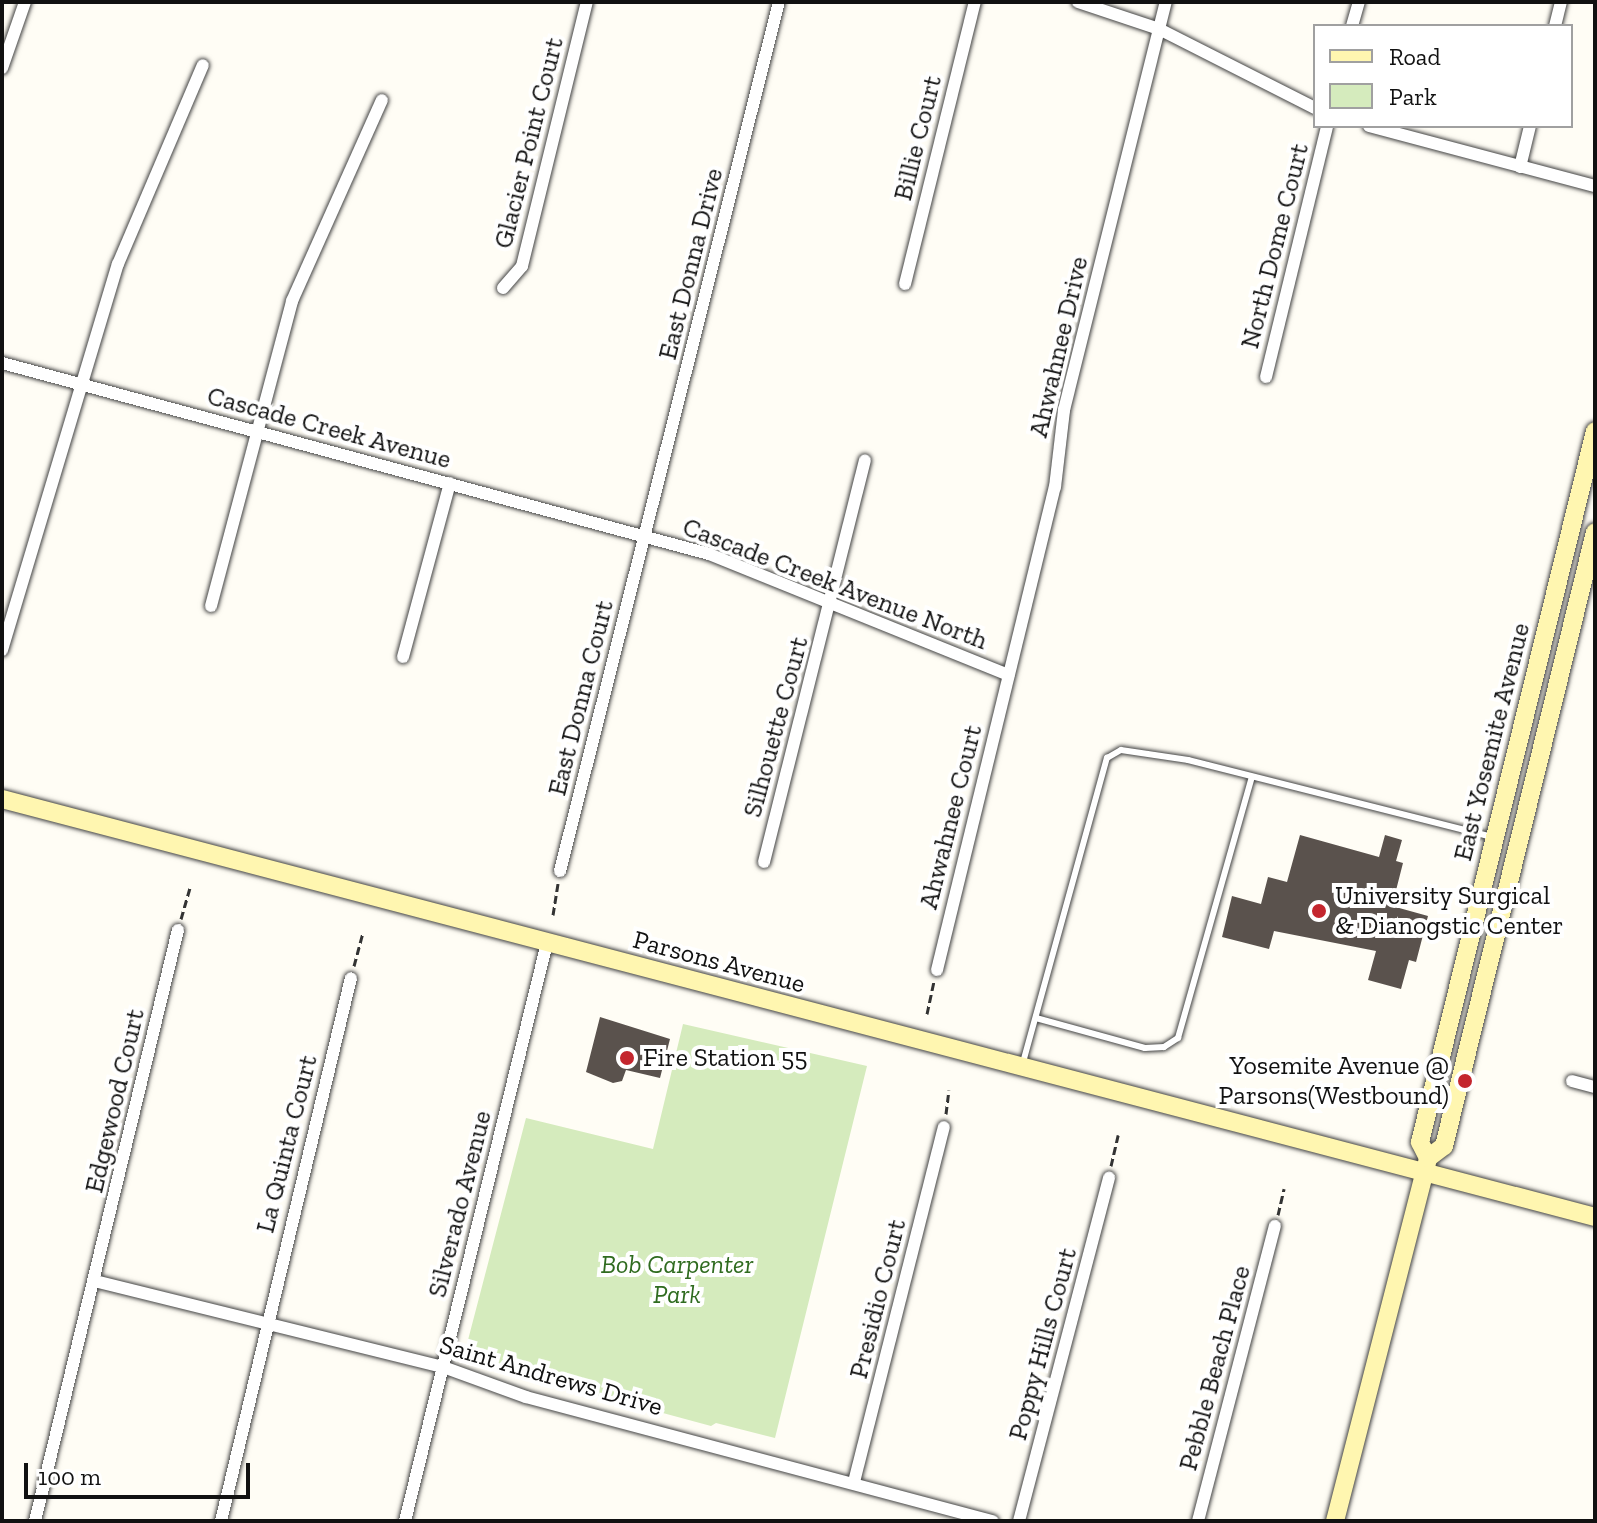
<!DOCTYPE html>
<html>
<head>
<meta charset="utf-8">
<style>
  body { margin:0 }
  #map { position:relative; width:1597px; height:1523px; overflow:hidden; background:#fffdf5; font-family:"Zilla Slab",serif }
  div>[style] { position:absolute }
  .green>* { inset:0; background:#d5ebbd }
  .building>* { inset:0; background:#5a524d }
  .path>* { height:3px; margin-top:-1.5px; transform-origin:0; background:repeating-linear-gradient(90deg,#333 0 8px,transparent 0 12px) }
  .roads { filter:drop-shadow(0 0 2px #444) drop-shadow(0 0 2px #444) }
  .lane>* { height:6px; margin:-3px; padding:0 3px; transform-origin:3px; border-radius:3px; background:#fff }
  .street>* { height:12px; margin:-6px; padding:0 6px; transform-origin:6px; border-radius:6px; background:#fff }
  .secondary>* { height:18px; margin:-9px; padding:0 9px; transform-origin:9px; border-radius:9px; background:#fff6b0 }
  .dots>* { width:22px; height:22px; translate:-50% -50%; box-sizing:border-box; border:4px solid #fff; border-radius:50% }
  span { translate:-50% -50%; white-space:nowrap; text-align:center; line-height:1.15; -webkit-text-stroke:8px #fff; paint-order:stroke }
  .street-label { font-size:26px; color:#111 }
  .poi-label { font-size:26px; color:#111 }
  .left { translate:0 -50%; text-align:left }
  .right { translate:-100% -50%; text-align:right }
  .park-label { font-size:26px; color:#2f6b1f; font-style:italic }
  .frame { position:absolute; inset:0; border:4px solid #111; pointer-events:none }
  .legend { position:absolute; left:1313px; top:24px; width:260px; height:104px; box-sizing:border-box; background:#fff; border:2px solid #a0a0a0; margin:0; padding:10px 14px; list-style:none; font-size:24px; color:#111 }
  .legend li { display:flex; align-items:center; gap:16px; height:40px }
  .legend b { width:40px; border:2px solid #a0a0a0 }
  .scale { position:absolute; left:24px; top:1463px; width:226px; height:36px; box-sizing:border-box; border:4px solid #111; border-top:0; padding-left:10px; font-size:24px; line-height:28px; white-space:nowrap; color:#111; -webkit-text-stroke:6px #fff; paint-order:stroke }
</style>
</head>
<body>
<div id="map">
  <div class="green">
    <div style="clip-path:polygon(683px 1024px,867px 1066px,775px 1438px,716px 1423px,711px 1426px,526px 1376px,477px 1356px,468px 1340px,526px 1118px,653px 1149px)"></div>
  </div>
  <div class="building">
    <div style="clip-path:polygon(1300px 835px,1379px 857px,1385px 835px,1402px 840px,1396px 861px,1403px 863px,1392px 906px,1428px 916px,1416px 962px,1409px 960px,1401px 989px,1368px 980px,1376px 951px,1274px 931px,1269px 949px,1222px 937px,1232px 896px,1261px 904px,1268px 877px,1287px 882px)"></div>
    <div style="clip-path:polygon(600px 1017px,670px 1039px,660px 1078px,626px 1070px,622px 1081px,613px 1083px,586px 1072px)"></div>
  </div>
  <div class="path">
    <div style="left:553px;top:915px;width:32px;rotate:-81deg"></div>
    <div style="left:181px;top:919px;width:32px;rotate:-74deg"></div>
    <div style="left:354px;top:966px;width:35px;rotate:-75deg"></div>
    <div style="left:927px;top:1014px;width:34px;rotate:-78deg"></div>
    <div style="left:946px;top:1114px;width:24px;rotate:-83deg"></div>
    <div style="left:1111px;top:1166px;width:32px;rotate:-77deg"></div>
    <div style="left:1278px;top:1215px;width:27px;rotate:-77deg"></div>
  </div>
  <div class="roads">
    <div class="lane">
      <div style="left:1036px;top:1018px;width:113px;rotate:15.4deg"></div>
      <div style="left:1145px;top:1048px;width:19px;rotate:-3deg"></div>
      <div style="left:1164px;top:1047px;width:17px;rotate:-33deg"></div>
      <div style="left:1178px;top:1038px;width:271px;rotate:-74.2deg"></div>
      <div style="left:1022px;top:1066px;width:320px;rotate:-74.6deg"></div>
      <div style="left:1107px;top:758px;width:16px;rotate:-30deg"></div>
      <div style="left:1121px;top:750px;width:68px;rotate:8.5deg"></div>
      <div style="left:1188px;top:760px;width:314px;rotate:14.2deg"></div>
    </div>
    <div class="street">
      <div style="left:1078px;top:2px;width:85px;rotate:18.4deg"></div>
      <div style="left:1159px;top:29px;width:175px;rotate:26.9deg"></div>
      <div style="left:1352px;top:26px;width:25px;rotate:-74deg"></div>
      <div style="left:1555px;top:26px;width:25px;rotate:-76deg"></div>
      <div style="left:2px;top:68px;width:70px;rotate:-70.8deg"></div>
      <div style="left:1369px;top:126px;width:234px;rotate:14.9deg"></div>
      <div style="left:1520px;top:167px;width:42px;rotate:-76.3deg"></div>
      <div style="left:905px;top:284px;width:291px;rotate:-76.1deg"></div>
      <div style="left:503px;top:288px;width:29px;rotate:-49deg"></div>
      <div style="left:522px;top:266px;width:272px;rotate:-76.2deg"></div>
      <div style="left:2px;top:363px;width:732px;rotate:15.12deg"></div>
      <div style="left:709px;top:554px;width:323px;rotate:22deg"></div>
      <div style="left:1266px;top:377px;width:258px;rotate:-76.3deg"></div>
      <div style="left:211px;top:606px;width:316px;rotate:-75.1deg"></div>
      <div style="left:292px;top:301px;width:220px;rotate:-65.9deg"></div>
      <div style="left:2px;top:650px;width:403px;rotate:-73.3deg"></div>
      <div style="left:118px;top:264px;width:216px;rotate:-66.9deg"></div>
      <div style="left:403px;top:657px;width:180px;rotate:-74.9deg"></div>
      <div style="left:764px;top:862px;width:414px;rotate:-75.9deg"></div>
      <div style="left:560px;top:871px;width:896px;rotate:-75.86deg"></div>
      <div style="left:937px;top:970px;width:497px;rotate:-76.3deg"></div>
      <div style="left:1055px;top:487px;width:78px;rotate:-83.3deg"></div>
      <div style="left:1064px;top:410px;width:421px;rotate:-76deg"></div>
      <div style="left:1572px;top:1081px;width:24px;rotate:15deg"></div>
      <div style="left:95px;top:1281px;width:358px;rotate:13.9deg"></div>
      <div style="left:443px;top:1367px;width:88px;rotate:19.9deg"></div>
      <div style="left:526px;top:1397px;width:483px;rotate:14.9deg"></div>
      <div style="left:854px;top:1482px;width:366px;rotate:-75.8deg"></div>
      <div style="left:35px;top:1521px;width:608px;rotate:-76.4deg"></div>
      <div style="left:221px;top:1521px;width:558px;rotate:-76.54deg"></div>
      <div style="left:405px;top:1521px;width:595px;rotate:-76.2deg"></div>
      <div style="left:1019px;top:1521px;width:355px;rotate:-75.3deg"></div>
      <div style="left:1198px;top:1521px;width:305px;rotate:-75.4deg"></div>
    </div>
    <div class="secondary">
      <div style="left:2px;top:799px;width:1647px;rotate:14.7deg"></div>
      <div style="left:1428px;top:1158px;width:18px;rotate:-117deg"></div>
      <div style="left:1420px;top:1142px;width:732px;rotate:-76.17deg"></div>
      <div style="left:1335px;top:1521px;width:375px;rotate:-75.6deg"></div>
      <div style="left:1428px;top:1158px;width:20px;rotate:-37deg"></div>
      <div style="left:1444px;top:1146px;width:632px;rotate:-76.18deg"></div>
    </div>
  </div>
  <div class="dots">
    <div style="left:1319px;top:911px;background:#c4262e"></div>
    <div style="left:627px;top:1058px;background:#c4262e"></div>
    <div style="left:1465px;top:1081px;background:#c4262e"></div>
  </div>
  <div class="street-label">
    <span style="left:918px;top:138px;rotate:-76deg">Billie Court</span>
    <span style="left:529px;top:143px;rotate:-76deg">Glacier Point Court</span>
    <span style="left:1275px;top:246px;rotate:-76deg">North Dome Court</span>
    <span style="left:691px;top:264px;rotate:-76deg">East Donna Drive</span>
    <span style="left:1059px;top:347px;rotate:-77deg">Ahwahnee Drive</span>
    <span style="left:329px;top:428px;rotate:15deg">Cascade Creek Avenue</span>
    <span style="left:835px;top:584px;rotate:21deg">Cascade Creek Avenue North</span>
    <span style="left:581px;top:698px;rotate:-76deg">East Donna Court</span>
    <span style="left:776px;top:727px;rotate:-75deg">Silhouette Court</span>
    <span style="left:1492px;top:742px;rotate:-76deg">East Yosemite Avenue</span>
    <span style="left:951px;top:817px;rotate:-76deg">Ahwahnee Court</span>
    <span style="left:719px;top:962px;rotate:15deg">Parsons Avenue</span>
    <span style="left:115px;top:1101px;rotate:-77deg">Edgewood Court</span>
    <span style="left:287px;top:1144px;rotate:-76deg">La Quinta Court</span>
    <span style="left:460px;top:1204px;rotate:-76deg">Silverado Avenue</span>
    <span style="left:878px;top:1299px;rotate:-76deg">Presidio Court</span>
    <span style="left:1043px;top:1344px;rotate:-75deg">Poppy Hills Court</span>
    <span style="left:1215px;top:1368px;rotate:-75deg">Pebble Beach Place</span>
    <span style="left:551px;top:1376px;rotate:16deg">Saint Andrews Drive</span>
  </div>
  <div class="poi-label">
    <span class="left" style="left:1335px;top:911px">University Surgical<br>&amp; Dianogstic Center</span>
    <span class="left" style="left:643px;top:1058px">Fire Station 55</span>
    <span class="right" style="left:1449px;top:1081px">Yosemite Avenue @<br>Parsons(Westbound)</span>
  </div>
  <div class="park-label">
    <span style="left:677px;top:1280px">Bob Carpenter<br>Park</span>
  </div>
  <div class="frame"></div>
  <ul class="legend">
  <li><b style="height:10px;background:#fff6b0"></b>Road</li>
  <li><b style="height:22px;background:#d5ebbd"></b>Park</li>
  </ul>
  <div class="scale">100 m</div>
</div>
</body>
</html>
